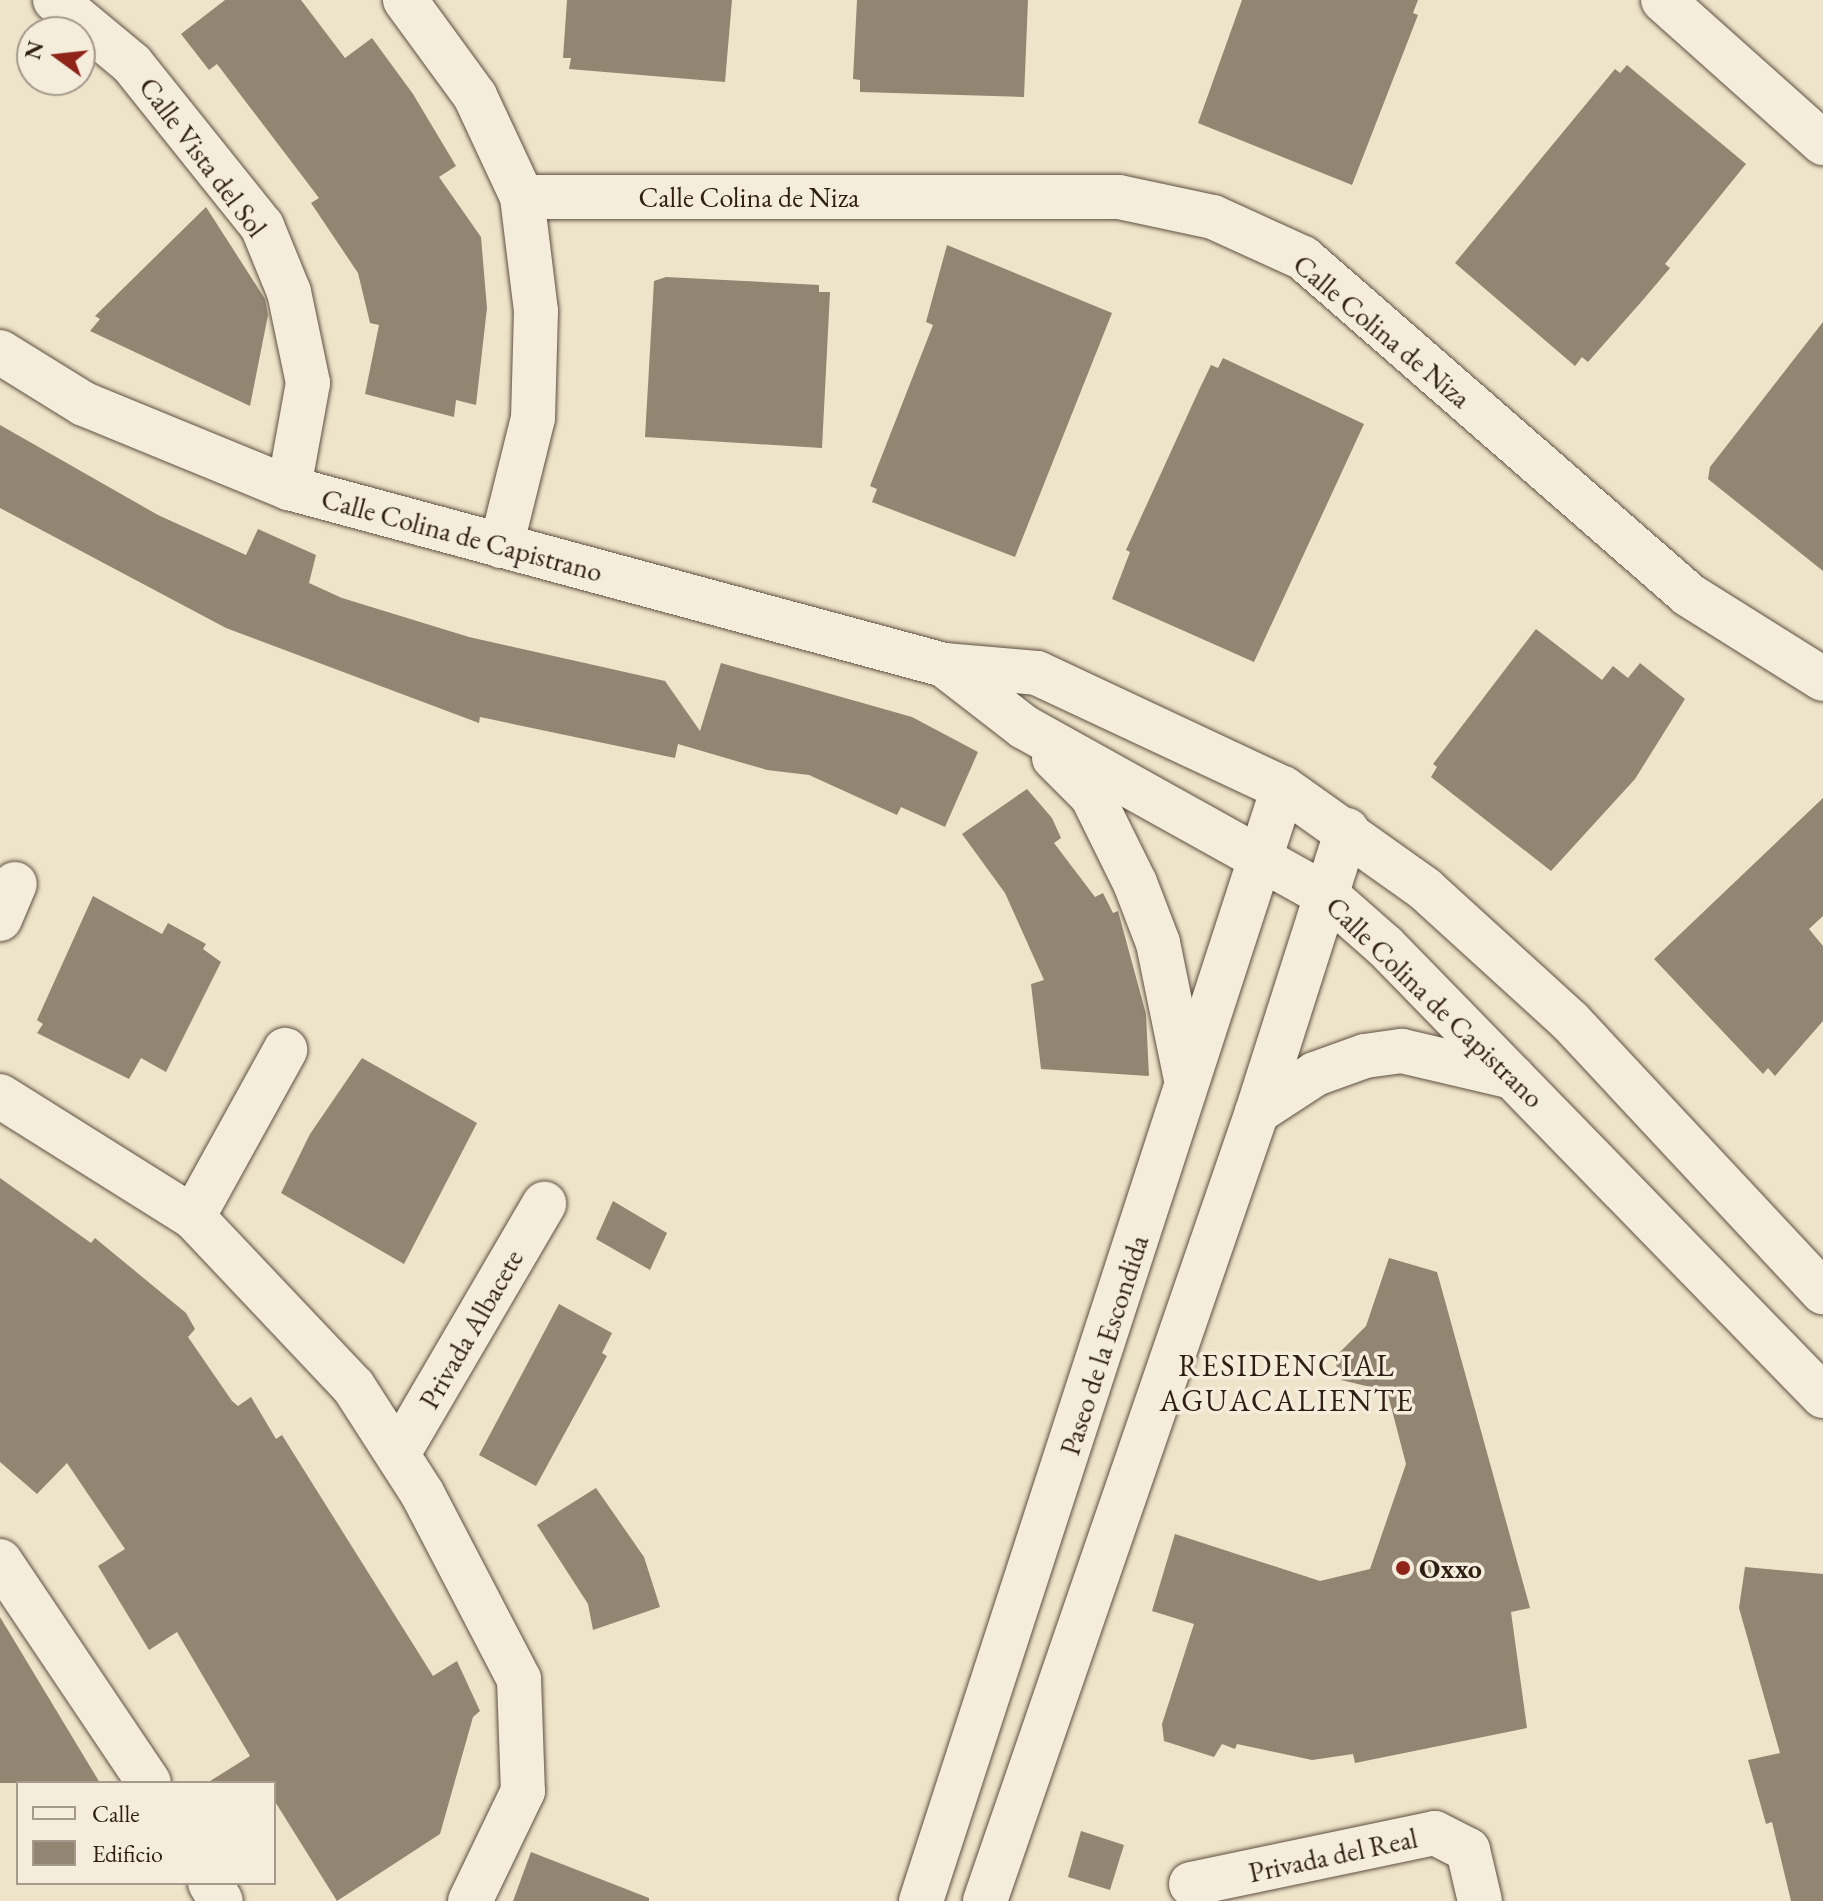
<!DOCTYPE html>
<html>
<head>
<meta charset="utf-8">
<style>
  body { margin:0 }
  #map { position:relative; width:1823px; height:1901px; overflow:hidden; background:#eee4c9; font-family:"EB Garamond",serif }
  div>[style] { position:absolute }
  .building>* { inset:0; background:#928572 }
  .roads { filter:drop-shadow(0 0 2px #5f5041) drop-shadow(0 0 2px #5f5041) }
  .minor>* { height:44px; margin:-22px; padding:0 22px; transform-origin:22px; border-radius:22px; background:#f4eddc }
  .tertiary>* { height:44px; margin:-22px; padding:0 22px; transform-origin:22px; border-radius:22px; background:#f4eddc }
  .secondary>* { height:44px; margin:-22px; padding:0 22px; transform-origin:22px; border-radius:22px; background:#f4eddc }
  .dots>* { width:22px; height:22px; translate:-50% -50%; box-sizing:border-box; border:4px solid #f4eddc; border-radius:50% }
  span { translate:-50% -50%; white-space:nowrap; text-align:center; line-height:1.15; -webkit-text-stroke:7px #f4eddc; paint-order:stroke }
  .street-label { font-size:28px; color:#2f1e14 }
  .poi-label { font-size:28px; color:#2f1e14; font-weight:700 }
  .left { translate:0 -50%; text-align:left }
  .neighbourhood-label { font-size:30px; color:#2f1e14; letter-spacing:2px }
  .legend { position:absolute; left:16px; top:1781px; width:260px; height:104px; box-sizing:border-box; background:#f4eddc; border:2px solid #a59a8c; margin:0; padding:10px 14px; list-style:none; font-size:24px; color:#2f1e14 }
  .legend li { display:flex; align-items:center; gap:16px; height:40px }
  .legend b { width:40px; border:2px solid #a59a8c }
  .north { position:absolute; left:16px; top:16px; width:80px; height:80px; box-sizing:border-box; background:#f4eddc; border:2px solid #a59a8c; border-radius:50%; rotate:285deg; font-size:22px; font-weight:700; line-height:32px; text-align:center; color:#2f1e14 }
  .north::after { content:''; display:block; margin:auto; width:28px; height:36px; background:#8f2418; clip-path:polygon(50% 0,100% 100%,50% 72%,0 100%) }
</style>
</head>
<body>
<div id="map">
  <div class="building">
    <div style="clip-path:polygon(225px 0,301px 0,345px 58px,372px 38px,413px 94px,456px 166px,439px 177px,481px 237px,487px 308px,476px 405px,456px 400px,454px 417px,365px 394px,379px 325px,370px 323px,358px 273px,311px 203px,319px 198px,217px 64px,209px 70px,181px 34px)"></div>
    <div style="clip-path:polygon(567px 0,732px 0,725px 82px,569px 69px,571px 58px,563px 58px)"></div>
    <div style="clip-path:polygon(857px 0,1028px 0,1024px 97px,860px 92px,860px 80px,853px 79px)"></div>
    <div style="clip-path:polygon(1242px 0,1418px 0,1413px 13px,1418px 15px,1352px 185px,1198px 123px)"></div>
    <div style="clip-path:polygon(1627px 65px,1746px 164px,1665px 264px,1670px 268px,1642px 301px,1588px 362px,1582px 357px,1575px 366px,1455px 263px,1615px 69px,1620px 73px)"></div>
    <div style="clip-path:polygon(206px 207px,265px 299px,268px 315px,250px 406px,90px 331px,100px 319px,95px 316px)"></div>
    <div style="clip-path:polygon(947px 245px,1112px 313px,1015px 557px,872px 502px,877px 489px,870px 486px,933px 325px,926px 322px)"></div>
    <div style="clip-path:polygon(666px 277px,819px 285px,819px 292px,830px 292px,822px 448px,645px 437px,654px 281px)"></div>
    <div style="clip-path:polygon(1823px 322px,1823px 571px,1708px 479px,1710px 467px)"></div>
    <div style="clip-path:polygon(1223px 358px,1364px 424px,1254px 662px,1112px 599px,1130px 552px,1126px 550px,1199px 390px,1211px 365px,1218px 368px)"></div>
    <div style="clip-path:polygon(0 425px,158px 515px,246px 555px,258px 529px,316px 555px,309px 583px,342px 598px,469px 637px,665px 681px,700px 731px,721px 663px,912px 717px,978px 752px,945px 827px,901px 807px,897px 815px,809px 775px,767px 770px,678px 744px,675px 758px,480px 717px,479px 723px,226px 628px,0 508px)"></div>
    <div style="clip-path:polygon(1536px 629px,1602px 680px,1613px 666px,1628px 678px,1640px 663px,1685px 699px,1635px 779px,1551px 871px,1431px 777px,1437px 767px,1433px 764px)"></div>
    <div style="clip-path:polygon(1027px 789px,1052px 818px,1061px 838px,1054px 843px,1095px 897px,1103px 893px,1113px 913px,1118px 911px,1146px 1014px,1149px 1076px,1041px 1069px,1031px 984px,1044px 980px,1005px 893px,962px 834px)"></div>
    <div style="clip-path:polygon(1823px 798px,1823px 916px,1809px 929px,1823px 946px,1823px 1021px,1775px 1076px,1768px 1068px,1763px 1074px,1654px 959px)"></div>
    <div style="clip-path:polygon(93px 896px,162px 934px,168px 923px,206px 944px,203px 949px,221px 962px,166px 1072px,141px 1058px,129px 1079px,37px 1033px,43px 1024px,37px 1020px)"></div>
    <div style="clip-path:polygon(362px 1058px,477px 1123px,404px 1264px,281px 1193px,310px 1134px)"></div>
    <div style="clip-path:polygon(0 1178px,91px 1243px,95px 1238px,186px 1313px,195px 1329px,188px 1337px,232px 1401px,238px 1406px,251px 1397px,276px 1439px,282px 1435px,433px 1676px,457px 1661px,480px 1711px,473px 1717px,440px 1834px,337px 1901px,274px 1800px,274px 1783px,207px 1783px,250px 1756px,177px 1632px,149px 1650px,98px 1566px,125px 1549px,67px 1463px,37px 1494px,0 1462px)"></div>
    <div style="clip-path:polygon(613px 1201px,667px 1233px,650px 1270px,596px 1239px)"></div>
    <div style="clip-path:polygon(1389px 1258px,1437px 1272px,1530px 1608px,1511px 1612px,1527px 1728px,1355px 1763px,1353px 1754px,1312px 1760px,1237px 1744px,1235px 1749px,1222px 1744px,1214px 1757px,1164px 1741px,1162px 1724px,1194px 1624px,1152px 1611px,1175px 1534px,1320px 1581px,1370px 1569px,1406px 1464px,1387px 1391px,1341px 1380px,1334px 1358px,1366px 1326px)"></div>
    <div style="clip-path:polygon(559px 1304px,612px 1333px,602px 1353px,607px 1356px,536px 1486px,479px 1455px)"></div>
    <div style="clip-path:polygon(596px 1488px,644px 1557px,660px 1607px,593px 1630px,588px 1604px,537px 1525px)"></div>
    <div style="clip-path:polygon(1745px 1567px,1823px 1574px,1823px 1901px,1791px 1901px,1772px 1822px,1766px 1824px,1748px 1760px,1780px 1753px,1739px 1608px)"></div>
    <div style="clip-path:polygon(0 1617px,100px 1783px,0 1783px)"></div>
    <div style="clip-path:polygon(1081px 1831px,1124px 1845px,1110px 1890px,1068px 1877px)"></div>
    <div style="clip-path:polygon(531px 1852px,649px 1898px,649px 1901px,513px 1901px)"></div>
  </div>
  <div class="roads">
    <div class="minor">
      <div style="left:55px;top:0;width:100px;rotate:39.7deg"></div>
      <div style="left:132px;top:64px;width:208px;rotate:51.3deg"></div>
      <div style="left:262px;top:226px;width:71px;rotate:67.8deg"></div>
      <div style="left:289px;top:292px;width:93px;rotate:78.2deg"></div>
      <div style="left:308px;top:383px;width:107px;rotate:100.3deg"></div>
      <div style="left:1663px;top:0;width:215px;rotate:41.8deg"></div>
      <div style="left:0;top:919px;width:38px;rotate:-67deg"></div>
      <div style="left:0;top:1096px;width:228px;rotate:32.1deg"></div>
      <div style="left:193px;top:1217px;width:233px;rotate:46.6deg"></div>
      <div style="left:353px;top:1386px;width:127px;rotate:57.2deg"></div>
      <div style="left:422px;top:1493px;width:210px;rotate:62.5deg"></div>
      <div style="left:519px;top:1679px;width:112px;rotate:88deg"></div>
      <div style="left:523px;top:1791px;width:122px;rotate:115.7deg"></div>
      <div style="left:193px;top:1217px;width:191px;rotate:-61.1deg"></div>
      <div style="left:398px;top:1454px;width:290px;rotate:-59.7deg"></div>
      <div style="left:0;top:1561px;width:267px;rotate:56.1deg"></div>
      <div style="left:210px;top:1883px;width:21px;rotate:59deg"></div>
      <div style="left:1191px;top:1884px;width:249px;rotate:-11.8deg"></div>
      <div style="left:1435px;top:1833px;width:37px;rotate:27deg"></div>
      <div style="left:1468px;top:1850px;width:52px;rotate:76.8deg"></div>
    </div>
    <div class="tertiary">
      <div style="left:405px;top:0;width:119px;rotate:53.9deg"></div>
      <div style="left:475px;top:96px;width:111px;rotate:65deg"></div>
      <div style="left:522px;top:197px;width:115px;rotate:83deg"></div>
      <div style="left:536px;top:311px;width:107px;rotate:91.6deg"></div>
      <div style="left:533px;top:418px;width:132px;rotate:104deg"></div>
      <div style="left:522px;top:197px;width:597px"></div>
      <div style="left:1119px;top:197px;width:96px;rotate:12deg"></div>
      <div style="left:1213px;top:217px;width:99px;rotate:24.5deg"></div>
      <div style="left:1303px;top:258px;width:512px;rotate:41.12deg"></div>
      <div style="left:1689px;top:595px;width:158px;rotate:32.1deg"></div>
    </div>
    <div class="secondary">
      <div style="left:0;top:352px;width:99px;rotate:31.8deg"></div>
      <div style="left:84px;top:404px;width:222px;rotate:22.3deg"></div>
      <div style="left:289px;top:488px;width:678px;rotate:15.12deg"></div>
      <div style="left:944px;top:665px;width:93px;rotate:4.9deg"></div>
      <div style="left:1037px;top:673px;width:272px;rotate:25.1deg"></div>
      <div style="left:1283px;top:788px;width:174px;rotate:35.4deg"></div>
      <div style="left:1425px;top:889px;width:196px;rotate:42.3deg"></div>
      <div style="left:1570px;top:1021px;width:371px;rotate:47deg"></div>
      <div style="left:944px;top:665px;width:101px;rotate:37.8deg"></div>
      <div style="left:1024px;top:727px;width:348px;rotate:29.1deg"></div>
      <div style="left:1328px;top:896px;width:76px;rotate:41.3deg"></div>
      <div style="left:1385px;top:946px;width:628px;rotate:45.77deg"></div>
      <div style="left:1054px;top:758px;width:54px;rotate:45deg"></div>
      <div style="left:1092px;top:796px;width:97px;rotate:63.7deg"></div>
      <div style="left:1135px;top:883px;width:64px;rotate:69deg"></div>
      <div style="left:1158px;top:943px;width:140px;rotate:78.4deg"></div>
      <div style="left:1257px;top:1112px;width:69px;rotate:-33.2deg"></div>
      <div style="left:1315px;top:1074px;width:53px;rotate:-19.8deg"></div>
      <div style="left:1365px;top:1056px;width:37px;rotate:-8deg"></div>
      <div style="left:1402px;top:1051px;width:114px;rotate:13.2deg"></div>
      <div style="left:921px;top:1901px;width:1170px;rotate:-71.98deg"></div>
      <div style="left:985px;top:1901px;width:835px;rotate:-70.98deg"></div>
      <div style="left:1257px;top:1112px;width:296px;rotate:-72.3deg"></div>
    </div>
  </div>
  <div class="dots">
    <div style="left:1403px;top:1568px;background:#8f2418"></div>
  </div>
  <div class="street-label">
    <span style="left:203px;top:157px;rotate:53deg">Calle Vista del Sol</span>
    <span style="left:749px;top:197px">Calle Colina de Niza</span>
    <span style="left:1382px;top:331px;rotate:40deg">Calle Colina de Niza</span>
    <span style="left:462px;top:535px;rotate:15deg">Calle Colina de Capistrano</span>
    <span style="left:1435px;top:1002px;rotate:44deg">Calle Colina de Capistrano</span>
    <span style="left:471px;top:1329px;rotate:-60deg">Privada Albacete</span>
    <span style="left:1104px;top:1345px;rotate:-72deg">Paseo de la Escondida</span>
    <span style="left:1333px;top:1855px;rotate:-12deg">Privada del Real</span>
  </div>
  <div class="poi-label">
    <span class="left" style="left:1419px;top:1568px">Oxxo</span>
  </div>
  <div class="neighbourhood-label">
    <span style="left:1287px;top:1383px">RESIDENCIAL<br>AGUACALIENTE</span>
  </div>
  <ul class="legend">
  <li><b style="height:10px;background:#f4eddc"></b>Calle</li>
  <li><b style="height:22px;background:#928572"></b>Edificio</li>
  </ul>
  <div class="north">N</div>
</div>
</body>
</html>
